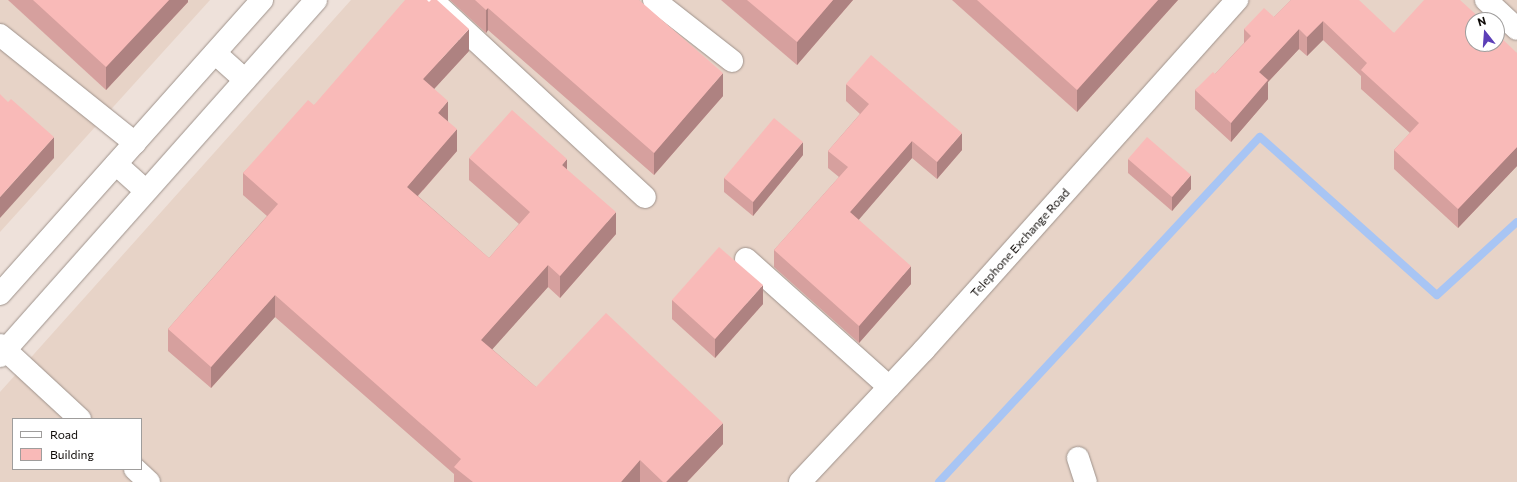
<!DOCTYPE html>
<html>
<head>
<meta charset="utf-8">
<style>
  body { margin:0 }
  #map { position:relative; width:1517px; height:482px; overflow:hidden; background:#eee1da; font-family:Commissioner,sans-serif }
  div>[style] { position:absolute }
  .built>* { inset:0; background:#e7d3c7 }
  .stream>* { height:8px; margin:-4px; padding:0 4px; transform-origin:4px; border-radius:4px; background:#a8c5f4 }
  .roads { filter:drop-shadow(0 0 1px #9e928b) drop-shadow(0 0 1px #9e928b) }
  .minor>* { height:22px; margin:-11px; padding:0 11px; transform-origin:11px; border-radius:11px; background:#fff }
  .wall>* { inset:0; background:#d6a09e }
  .shaded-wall>* { inset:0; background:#ae8281 }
  .building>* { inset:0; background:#f9bab8 }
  span { translate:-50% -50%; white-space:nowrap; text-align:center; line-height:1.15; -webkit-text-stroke:3.5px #fff; paint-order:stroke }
  .street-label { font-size:12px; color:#0f0b08 }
  .legend { position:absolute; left:12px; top:418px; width:130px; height:52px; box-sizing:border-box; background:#fff; border:1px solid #9f9d9c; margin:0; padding:5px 7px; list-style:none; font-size:12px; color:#0f0b08 }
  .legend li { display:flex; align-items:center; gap:8px; height:20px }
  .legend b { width:20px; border:1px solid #9f9d9c }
  .north { position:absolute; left:1465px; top:12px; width:40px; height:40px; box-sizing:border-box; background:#fff; border:1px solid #9f9d9c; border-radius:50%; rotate:343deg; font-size:11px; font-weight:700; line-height:16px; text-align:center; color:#0f0b08 }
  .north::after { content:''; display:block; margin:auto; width:14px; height:18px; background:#5c3fb7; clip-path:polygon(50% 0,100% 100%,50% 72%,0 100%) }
</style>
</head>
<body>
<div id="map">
  <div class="built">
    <div style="clip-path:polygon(0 0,210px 0,0 232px)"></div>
    <div style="clip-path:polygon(evenodd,351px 0,1517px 0,1517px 482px,0 482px,0 392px,351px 0,1473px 20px,1497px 20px,1497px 44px,1473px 44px,1473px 20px,351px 0,13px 419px,141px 419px,141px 469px,13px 469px,13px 419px)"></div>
  </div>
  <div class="stream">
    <div style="left:939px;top:482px;width:471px;rotate:-47.1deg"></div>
    <div style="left:1260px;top:137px;width:237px;rotate:41.8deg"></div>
    <div style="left:1437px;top:295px;width:108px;rotate:-42.4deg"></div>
  </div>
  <div class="roads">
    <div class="minor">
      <div style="left:432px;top:0;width:290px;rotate:42.8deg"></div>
      <div style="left:654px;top:0;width:99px;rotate:38deg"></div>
      <div style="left:1486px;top:0;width:42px;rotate:43.1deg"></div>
      <div style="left:0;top:35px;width:173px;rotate:38.7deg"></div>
      <div style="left:215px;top:53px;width:40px;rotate:42deg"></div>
      <div style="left:116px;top:164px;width:40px;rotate:42deg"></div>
      <div style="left:746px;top:259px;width:192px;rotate:41.8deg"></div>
      <div style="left:0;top:294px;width:394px;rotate:-48.3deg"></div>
      <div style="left:0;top:345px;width:109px;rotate:42.8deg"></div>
      <div style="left:0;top:356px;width:476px;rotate:-48.4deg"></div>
      <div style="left:1078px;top:458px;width:25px;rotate:72deg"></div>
      <div style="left:135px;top:469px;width:19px;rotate:43deg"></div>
      <div style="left:800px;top:482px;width:181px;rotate:-46.8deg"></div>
      <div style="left:924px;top:350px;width:470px;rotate:-48.2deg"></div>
    </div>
  </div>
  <div class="wall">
    <div style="clip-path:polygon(8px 0,188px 0,188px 2px,106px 90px)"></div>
    <div style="clip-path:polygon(450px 0,639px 0,723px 96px,654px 175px,488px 30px,486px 33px)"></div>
    <div style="clip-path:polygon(721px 0,853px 0,797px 65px)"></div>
    <div style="clip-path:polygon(952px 0,1178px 0,1077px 112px)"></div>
    <div style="clip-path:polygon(1291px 0,1394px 33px,1517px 53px,1517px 166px,1458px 228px,1394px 169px,1394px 150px,1410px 133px,1361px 89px,1361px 76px,1323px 40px,1307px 56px,1299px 49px,1268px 82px,1268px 99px,1231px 142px,1195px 109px,1195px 90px,1215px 74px,1244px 43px,1244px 29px,1274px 17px)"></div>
    <div style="clip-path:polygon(469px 51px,434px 89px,448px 121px,457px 151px,418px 196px,489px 258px,519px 224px,469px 180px,469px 158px,567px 170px,616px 234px,560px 298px,548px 287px,492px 349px,536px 387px,723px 444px,687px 482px,454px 482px,454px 474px,275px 317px,211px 388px,168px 351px,168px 329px,267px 216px,243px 195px,243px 173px,314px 105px)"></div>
    <div style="clip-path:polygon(846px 84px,962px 150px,937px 179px,912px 158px,858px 220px,911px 284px,859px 343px,774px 267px,774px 250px,839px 177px,828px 168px,828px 151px,860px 114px,846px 101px)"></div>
    <div style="clip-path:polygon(803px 155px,753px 216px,724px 192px,724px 178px)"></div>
    <div style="clip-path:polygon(1128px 159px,1191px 189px,1172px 211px,1128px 173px)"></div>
    <div style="clip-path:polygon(672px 300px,763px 304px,715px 358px,672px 319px)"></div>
  </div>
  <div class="shaded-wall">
    <div style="clip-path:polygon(169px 0,188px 0,188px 2px,106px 90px,106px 67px)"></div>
    <div style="clip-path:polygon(833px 0,853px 0,797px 65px,797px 42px)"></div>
    <div style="clip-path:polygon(1158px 0,1178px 0,1077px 112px,1077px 90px)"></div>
    <div style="clip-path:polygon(488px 8px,488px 30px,486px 33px,486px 10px)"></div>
    <div style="clip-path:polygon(1323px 21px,1323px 40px,1307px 56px,1307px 37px)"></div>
    <div style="clip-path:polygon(469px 29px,469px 51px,423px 101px,423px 79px)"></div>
    <div style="clip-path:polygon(1299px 29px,1299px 49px,1268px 82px,1268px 99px,1231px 142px,1231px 123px,1259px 72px)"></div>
    <div style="clip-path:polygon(723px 73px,723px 96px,654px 175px,654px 153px)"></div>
    <div style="clip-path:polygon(448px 101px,448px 123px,438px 113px)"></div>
    <div style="clip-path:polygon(457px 129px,457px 151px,407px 208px,407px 187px)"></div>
    <div style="clip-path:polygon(962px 133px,962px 150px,937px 179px,937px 162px)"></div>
    <div style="clip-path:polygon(54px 137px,54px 158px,0 218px,0 197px)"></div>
    <div style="clip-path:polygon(912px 141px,912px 158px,850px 230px,850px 212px)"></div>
    <div style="clip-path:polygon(803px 142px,803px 155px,753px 216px,753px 202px)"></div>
    <div style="clip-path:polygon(1517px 147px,1517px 166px,1458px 228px,1458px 209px)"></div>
    <div style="clip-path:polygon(567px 159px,567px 180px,562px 165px)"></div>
    <div style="clip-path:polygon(1191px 175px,1191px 189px,1172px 211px,1172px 197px)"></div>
    <div style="clip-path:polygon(616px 212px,616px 234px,560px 298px,560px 276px)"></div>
    <div style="clip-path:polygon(548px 265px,548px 287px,481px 362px,481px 340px)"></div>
    <div style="clip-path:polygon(911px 266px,911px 284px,859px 343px,859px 326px)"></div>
    <div style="clip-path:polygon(763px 285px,763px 304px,715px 358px,715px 339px)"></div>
    <div style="clip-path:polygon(275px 295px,275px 317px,211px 388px,211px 367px)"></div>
    <div style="clip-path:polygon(723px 423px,723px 444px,687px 482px,666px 482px)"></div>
    <div style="clip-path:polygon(640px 460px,640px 482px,621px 482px)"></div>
  </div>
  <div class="building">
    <div style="clip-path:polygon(33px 0,169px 0,106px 67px)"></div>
    <div style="clip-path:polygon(405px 0,427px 0,429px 2px,431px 0,437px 0,469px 29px,423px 79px,448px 101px,438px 113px,457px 129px,407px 187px,489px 258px,530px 212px,469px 158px,512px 110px,567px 159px,562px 165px,616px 212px,560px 276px,548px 265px,481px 340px,536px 387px,606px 313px,723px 423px,666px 482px,663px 482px,640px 460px,621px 482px,473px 482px,454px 467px,461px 459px,275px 295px,211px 367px,168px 329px,278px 204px,243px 173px,308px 100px,314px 105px)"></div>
    <div style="clip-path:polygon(475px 0,639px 0,723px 73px,654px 153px,488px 8px,486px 10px)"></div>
    <div style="clip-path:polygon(747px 0,833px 0,797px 42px)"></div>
    <div style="clip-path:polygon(977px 0,1158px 0,1077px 90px)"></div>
    <div style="clip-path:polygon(1291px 0,1359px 0,1394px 33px,1424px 0,1460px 0,1482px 20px,1473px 20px,1473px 44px,1497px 44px,1497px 34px,1517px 53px,1517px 147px,1458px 209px,1394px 150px,1419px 123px,1361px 70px,1367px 63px,1323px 21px,1307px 37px,1299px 29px,1259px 72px,1268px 80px,1231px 123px,1195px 90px,1213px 72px,1215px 74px,1251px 36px,1244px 29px,1264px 8px,1274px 17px)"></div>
    <div style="clip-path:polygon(871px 55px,962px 133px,937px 162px,912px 141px,850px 212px,911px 266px,859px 326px,774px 250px,848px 167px,828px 151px,869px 104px,846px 84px)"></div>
    <div style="clip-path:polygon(0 94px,8px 102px,11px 99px,54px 137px,0 197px)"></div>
    <div style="clip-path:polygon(774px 118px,803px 142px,753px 202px,724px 178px)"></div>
    <div style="clip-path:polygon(1147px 137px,1191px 175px,1172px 197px,1128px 159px)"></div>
    <div style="clip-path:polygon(719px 247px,763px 285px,715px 339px,672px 300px)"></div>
  </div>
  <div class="street-label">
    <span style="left:1020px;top:243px;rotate:-48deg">Telephone Exchange Road</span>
  </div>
  <ul class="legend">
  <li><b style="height:5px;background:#fff"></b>Road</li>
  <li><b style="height:11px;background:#f9bab8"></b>Building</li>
  </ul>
  <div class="north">N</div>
</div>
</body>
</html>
